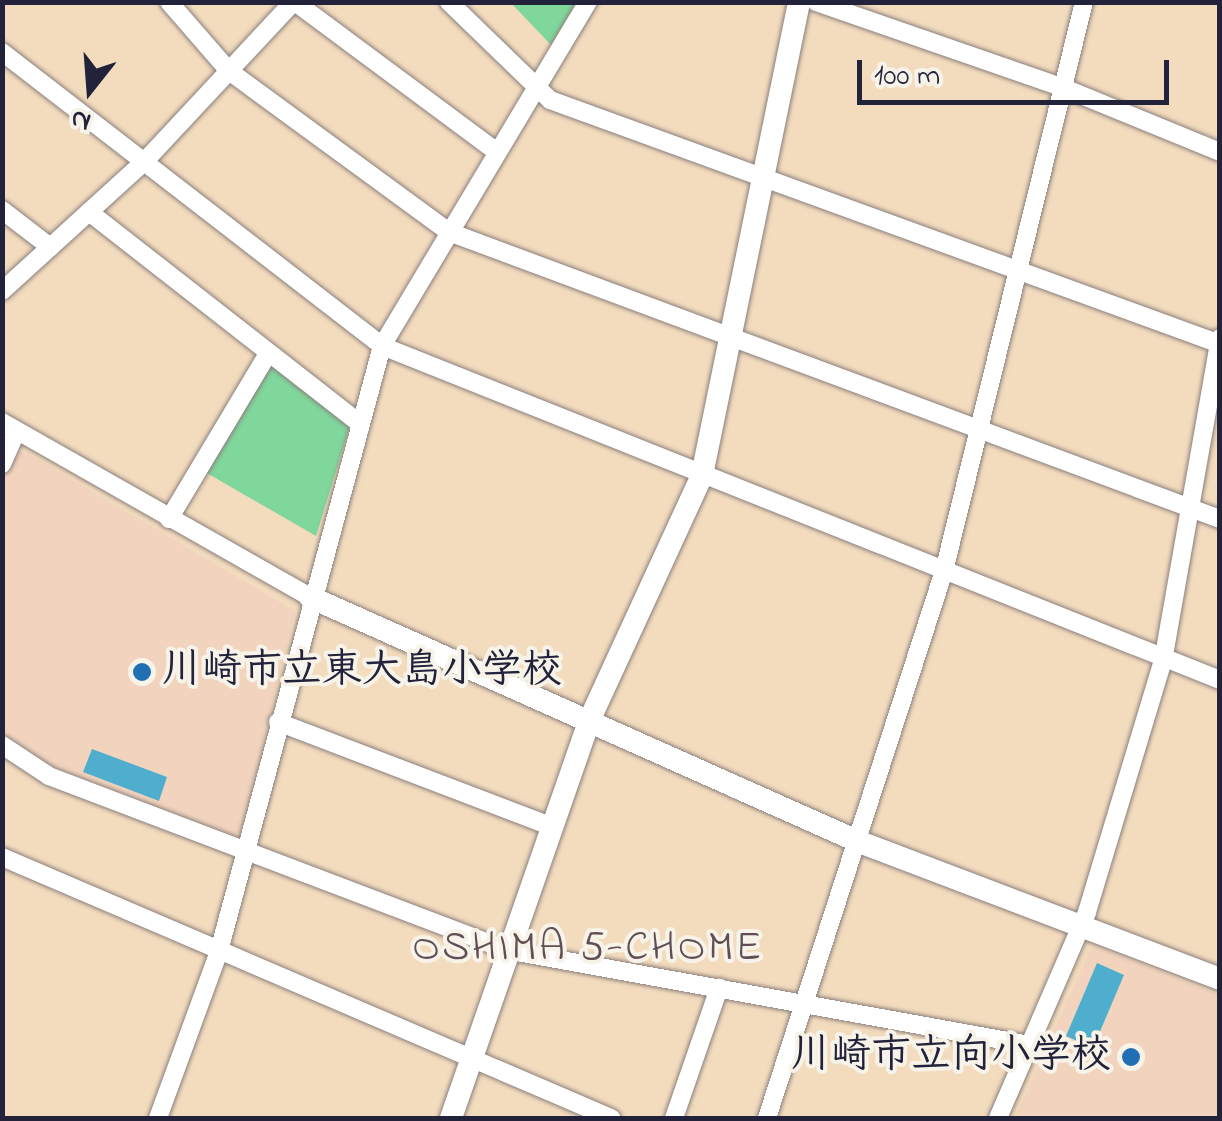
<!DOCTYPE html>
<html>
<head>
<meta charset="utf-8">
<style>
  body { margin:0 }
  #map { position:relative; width:1222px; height:1121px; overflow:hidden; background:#f3dcbe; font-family:"Indie Flower","Klee One",sans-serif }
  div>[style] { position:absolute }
  .built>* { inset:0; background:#f2d4be }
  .green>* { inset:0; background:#80d79c }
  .water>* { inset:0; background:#4faece }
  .roads { filter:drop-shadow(0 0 2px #8a7f7c) drop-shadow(0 0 2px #8a7f7c) }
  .minor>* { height:18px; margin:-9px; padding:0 9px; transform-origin:9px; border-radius:9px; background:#fff }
  .tertiary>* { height:22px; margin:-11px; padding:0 11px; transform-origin:11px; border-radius:11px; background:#fff }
  .dots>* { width:28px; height:28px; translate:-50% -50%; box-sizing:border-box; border:5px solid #f7f3e8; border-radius:50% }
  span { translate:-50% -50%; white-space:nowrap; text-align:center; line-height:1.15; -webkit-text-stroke:8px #f7f3e8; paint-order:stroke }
  .poi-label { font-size:40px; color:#22223b; font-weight:700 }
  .left { translate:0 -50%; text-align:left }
  .right { translate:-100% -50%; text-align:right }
  .neighbourhood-label { font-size:42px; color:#604e54; letter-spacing:2.5px }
  .frame { position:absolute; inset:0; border:5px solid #22223b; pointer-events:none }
  .north { position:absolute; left:40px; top:40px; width:100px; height:100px; -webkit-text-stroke:8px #f7f3e8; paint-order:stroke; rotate:197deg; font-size:28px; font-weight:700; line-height:40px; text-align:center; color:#22223b }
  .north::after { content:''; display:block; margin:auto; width:35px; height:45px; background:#22223b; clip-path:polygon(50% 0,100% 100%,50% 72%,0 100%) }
  .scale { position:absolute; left:857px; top:60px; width:312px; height:45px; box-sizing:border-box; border:5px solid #22223b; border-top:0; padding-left:12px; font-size:30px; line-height:35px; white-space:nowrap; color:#22223b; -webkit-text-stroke:8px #f7f3e8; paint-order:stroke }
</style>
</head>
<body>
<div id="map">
  <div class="built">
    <div style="clip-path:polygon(25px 452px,295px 611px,242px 830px,235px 835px,46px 764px,3px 732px,2px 484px,15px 454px)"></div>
    <div style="clip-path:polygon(1097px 947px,1219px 995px,1219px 1118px,1015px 1118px,1090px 950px)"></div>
  </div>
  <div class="green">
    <div style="clip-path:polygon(511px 3px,576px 3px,551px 45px)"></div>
    <div style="clip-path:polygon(278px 366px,350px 426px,316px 536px,205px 472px,268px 368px)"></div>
  </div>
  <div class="water">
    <div style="clip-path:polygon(92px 749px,167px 777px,159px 801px,83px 772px)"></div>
    <div style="clip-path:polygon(1097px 963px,1124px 975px,1093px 1048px,1066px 1036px)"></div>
  </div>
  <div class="roads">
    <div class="minor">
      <div style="left:169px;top:2px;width:91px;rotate:49deg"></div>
      <div style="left:229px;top:71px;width:273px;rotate:36.2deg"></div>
      <div style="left:449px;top:232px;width:823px;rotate:20.42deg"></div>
      <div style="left:295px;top:2px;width:252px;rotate:36.6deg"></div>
      <div style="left:449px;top:2px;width:141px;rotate:44.1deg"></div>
      <div style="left:550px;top:100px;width:713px;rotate:20.01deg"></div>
      <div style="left:816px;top:2px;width:262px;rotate:19.1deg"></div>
      <div style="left:1064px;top:88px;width:169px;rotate:22.3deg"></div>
      <div style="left:2px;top:52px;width:480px;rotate:37.7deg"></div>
      <div style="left:382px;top:346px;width:902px;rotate:21.73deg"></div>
      <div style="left:2px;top:210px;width:61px;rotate:37.6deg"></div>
      <div style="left:89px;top:212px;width:343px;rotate:38deg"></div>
      <div style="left:2px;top:291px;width:192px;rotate:-42.3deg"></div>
      <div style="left:144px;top:162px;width:219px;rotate:-47deg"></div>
      <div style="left:2px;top:422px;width:354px;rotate:29.6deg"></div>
      <div style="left:2px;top:464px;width:36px;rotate:-66deg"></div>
      <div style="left:169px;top:519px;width:191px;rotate:-59.1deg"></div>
      <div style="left:278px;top:722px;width:291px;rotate:20.9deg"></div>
      <div style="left:2px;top:745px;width:56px;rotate:33.4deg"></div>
      <div style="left:49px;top:776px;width:489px;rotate:20.8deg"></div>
      <div style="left:506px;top:950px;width:533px;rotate:10.28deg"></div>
      <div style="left:2px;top:857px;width:663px;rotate:23.2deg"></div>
      <div style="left:158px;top:1118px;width:178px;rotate:-69.9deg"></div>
      <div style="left:219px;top:951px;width:627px;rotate:-74.92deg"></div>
      <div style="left:382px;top:346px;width:401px;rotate:-59.1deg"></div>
      <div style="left:674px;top:1118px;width:138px;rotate:-70.9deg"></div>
      <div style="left:767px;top:1118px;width:575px;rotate:-72.07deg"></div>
      <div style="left:944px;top:571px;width:586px;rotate:-76.18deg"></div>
      <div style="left:998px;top:1118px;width:224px;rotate:-66.6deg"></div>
      <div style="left:1087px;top:912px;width:262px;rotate:-73.2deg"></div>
      <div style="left:1163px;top:661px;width:328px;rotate:-80deg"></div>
    </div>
    <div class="tertiary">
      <div style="left:310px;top:597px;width:599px;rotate:24.04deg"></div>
      <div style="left:857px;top:841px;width:388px;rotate:20.8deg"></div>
      <div style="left:451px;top:1118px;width:420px;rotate:-70.8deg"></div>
      <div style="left:589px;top:721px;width:271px;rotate:-65.3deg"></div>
      <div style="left:702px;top:475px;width:483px;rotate:-78.4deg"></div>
    </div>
  </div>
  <div class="dots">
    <div style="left:142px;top:672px;background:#1f6fb2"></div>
    <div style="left:1131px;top:1057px;background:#1f6fb2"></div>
  </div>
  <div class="poi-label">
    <span class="left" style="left:162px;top:672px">川崎市立東大島小学校</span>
    <span class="right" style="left:1111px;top:1057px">川崎市立向小学校</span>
  </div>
  <div class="neighbourhood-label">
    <span style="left:588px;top:949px">OSHIMA 5-CHOME</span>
  </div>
  <div class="frame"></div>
  <div class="north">N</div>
  <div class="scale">100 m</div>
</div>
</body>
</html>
